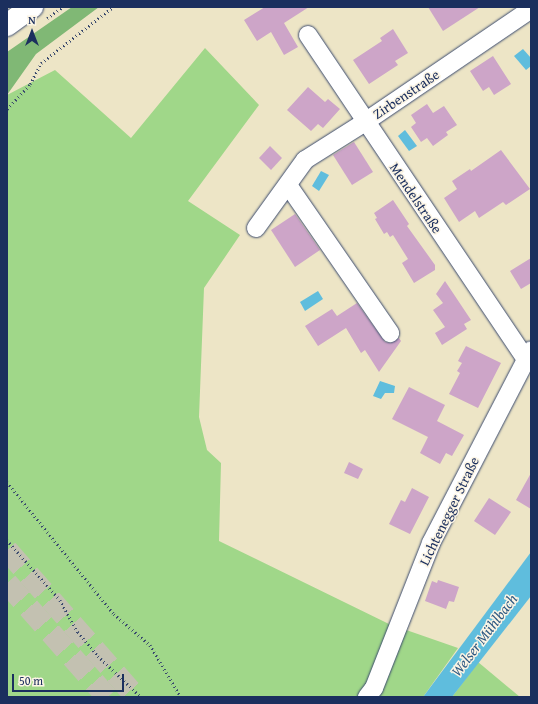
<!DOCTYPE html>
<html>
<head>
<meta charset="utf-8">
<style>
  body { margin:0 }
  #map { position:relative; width:538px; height:704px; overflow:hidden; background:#ede5c6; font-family:"Gentium Book Plus",serif }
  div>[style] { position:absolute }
  .green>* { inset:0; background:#a0d789 }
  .forest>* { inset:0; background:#80b875 }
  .water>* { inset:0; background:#5fbddd }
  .building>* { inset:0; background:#cda5c8 }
  .motorway-tunnel>* { height:22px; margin-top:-11px; transform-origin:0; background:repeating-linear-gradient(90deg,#c3c1b1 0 22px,transparent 0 33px) }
  .path>* { height:2.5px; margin-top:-1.25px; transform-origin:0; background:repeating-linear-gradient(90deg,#3a4a6e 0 1px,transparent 0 4px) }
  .roads { filter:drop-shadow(0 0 1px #3a4a6e) drop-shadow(0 0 1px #3a4a6e) }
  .minor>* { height:18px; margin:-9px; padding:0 9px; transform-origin:9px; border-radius:9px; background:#fff }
  .tertiary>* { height:22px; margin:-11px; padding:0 11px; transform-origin:11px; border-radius:11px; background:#fff }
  span { translate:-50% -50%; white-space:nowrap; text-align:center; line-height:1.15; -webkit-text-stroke:3px #fcf5e5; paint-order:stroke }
  .street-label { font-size:14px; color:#1b2f5e }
  .water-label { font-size:15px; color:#2f5a84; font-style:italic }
  .frame { position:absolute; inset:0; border:8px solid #1b2f5e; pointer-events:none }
  .north { position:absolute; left:12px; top:12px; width:40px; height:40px; -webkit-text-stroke:3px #fcf5e5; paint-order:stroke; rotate:0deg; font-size:11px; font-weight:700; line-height:16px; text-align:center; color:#1b2f5e }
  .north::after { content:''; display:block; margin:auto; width:14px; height:18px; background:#1b2f5e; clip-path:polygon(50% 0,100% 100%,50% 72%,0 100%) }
  .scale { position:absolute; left:12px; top:674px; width:112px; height:18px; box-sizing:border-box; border:2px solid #1b2f5e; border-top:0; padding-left:5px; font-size:12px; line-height:14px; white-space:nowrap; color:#1b2f5e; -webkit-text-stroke:3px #fcf5e5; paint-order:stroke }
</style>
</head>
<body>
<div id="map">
  <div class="green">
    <div style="clip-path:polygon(205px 48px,259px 105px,188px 201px,240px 235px,204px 288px,199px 417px,207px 450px,221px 463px,219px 541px,389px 624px,458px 648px,423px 697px,7px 697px,7px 95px,55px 70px,131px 138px)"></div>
    <div style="clip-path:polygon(478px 662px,520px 697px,452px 697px)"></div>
  </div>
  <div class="forest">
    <div style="clip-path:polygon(72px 7px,99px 7px,36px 54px,7px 95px,7px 52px)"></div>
  </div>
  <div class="water">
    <div style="clip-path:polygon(523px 49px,531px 58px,531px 66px,526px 70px,514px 56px)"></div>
    <div style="clip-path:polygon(405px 130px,417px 146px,409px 151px,398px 136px)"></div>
    <div style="clip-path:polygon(321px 171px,329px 175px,319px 191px,312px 186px)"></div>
    <div style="clip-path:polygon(318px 291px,323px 299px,305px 311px,300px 302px)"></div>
    <div style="clip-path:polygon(380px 381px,395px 386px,394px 393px,385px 393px,381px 399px,373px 396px)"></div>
    <div style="clip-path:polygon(531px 552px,531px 596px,452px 697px,423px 697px)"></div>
  </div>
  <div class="building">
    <div style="clip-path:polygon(265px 7px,309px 7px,284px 23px,298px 47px,284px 55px,271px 32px,257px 41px,244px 20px)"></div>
    <div style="clip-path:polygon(428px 7px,480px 7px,443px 31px)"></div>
    <div style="clip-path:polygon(393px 29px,408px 53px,395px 61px,398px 65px,369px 84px,353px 60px,382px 41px,380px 38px)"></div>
    <div style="clip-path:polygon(493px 56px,511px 84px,494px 95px,489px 87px,483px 91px,470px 71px)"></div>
    <div style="clip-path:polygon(308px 87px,325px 102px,328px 99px,340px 109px,323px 128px,318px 124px,311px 131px,287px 110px)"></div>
    <div style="clip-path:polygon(427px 104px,433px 113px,444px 106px,457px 125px,446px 132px,448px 135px,433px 146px,427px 138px,421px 142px,411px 127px,416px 123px,411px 115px)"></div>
    <div style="clip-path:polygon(354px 142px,373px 172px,352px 185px,333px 155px)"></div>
    <div style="clip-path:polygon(270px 146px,282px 158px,271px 170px,259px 158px)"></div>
    <div style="clip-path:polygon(501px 150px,530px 189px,506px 205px,503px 202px,479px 218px,475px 211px,459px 222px,444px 198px,457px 189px,452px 181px,470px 169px,471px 171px)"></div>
    <div style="clip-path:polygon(393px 200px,409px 224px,407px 226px,435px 265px,435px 270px,414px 283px,402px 263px,408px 259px,393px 235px,390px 237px,387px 232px,384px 234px,375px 219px,377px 218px,374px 213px)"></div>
    <div style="clip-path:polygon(295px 214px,320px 250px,295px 267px,271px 230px)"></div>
    <div style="clip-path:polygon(531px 258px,531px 283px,521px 289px,510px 271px)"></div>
    <div style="clip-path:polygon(445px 281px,471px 320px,464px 324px,467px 329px,442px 345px,435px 333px,445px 327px,433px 310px,443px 303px,436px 294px)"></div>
    <div style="clip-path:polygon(357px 303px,385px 342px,391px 343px,399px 338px,401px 341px,379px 372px,365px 350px,361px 353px,346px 328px,318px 346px,305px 326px,332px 309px,337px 316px)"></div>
    <div style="clip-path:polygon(466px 346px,501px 363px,478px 408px,449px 394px,460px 373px,457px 371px,462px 363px,458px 361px)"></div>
    <div style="clip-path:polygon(409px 387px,445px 405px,437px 421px,464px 435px,452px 456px,446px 453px,440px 464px,420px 453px,428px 437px,392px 419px)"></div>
    <div style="clip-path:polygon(349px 462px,363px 469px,358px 479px,344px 473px)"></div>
    <div style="clip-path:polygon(531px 473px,531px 509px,516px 500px)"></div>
    <div style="clip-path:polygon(412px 488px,429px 497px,410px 534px,389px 524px,401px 500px,405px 502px)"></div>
    <div style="clip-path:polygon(489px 498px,511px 512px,495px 535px,474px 521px)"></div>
    <div style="clip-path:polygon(438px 580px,459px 587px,454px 602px,449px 601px,446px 609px,425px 601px,432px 581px,437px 583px)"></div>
  </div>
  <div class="motorway-tunnel">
    <div style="left:7px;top:550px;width:196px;rotate:48.7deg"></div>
    <div style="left:7px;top:583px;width:152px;rotate:48.7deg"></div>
  </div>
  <div class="path">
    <div style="left:47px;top:18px;width:19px;rotate:-35deg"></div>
    <div style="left:7px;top:109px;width:34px;rotate:-47deg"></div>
    <div style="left:30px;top:84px;width:24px;rotate:-62deg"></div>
    <div style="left:41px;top:63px;width:91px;rotate:-37.9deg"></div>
    <div style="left:7px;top:482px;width:170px;rotate:51deg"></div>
    <div style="left:114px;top:614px;width:48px;rotate:40.7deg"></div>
    <div style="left:150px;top:645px;width:61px;rotate:59.2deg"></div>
    <div style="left:7px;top:540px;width:80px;rotate:48.5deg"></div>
    <div style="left:60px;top:600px;width:37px;rotate:61deg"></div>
    <div style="left:78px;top:632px;width:31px;rotate:50deg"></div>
    <div style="left:98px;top:656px;width:59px;rotate:43.6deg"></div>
  </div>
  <div class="roads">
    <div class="minor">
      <div style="left:308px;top:35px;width:391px;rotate:56.1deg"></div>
      <div style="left:288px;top:185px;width:180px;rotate:55.4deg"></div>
      <div style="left:256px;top:228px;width:84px;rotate:-54.2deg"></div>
      <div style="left:305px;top:160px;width:71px;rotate:-32.3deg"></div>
      <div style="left:365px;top:122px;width:201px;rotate:-34.2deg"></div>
      <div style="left:367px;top:697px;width:11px;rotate:-52deg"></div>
      <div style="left:374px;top:688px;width:156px;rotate:-68.5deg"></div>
      <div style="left:431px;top:543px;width:217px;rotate:-62.6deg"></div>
    </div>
    <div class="tertiary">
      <div style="left:7px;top:25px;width:31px;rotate:-36deg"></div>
    </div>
  </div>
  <div class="street-label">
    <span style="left:406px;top:94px;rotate:-34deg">Zirbenstraße</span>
    <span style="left:416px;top:198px;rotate:56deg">Mendelstraße</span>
    <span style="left:449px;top:511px;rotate:-64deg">Lichtenegger Straße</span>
  </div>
  <div class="water-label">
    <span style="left:484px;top:635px;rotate:-53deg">Welser Mühlbach</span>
  </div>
  <div class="frame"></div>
  <div class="north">N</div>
  <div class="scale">50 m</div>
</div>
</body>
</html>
